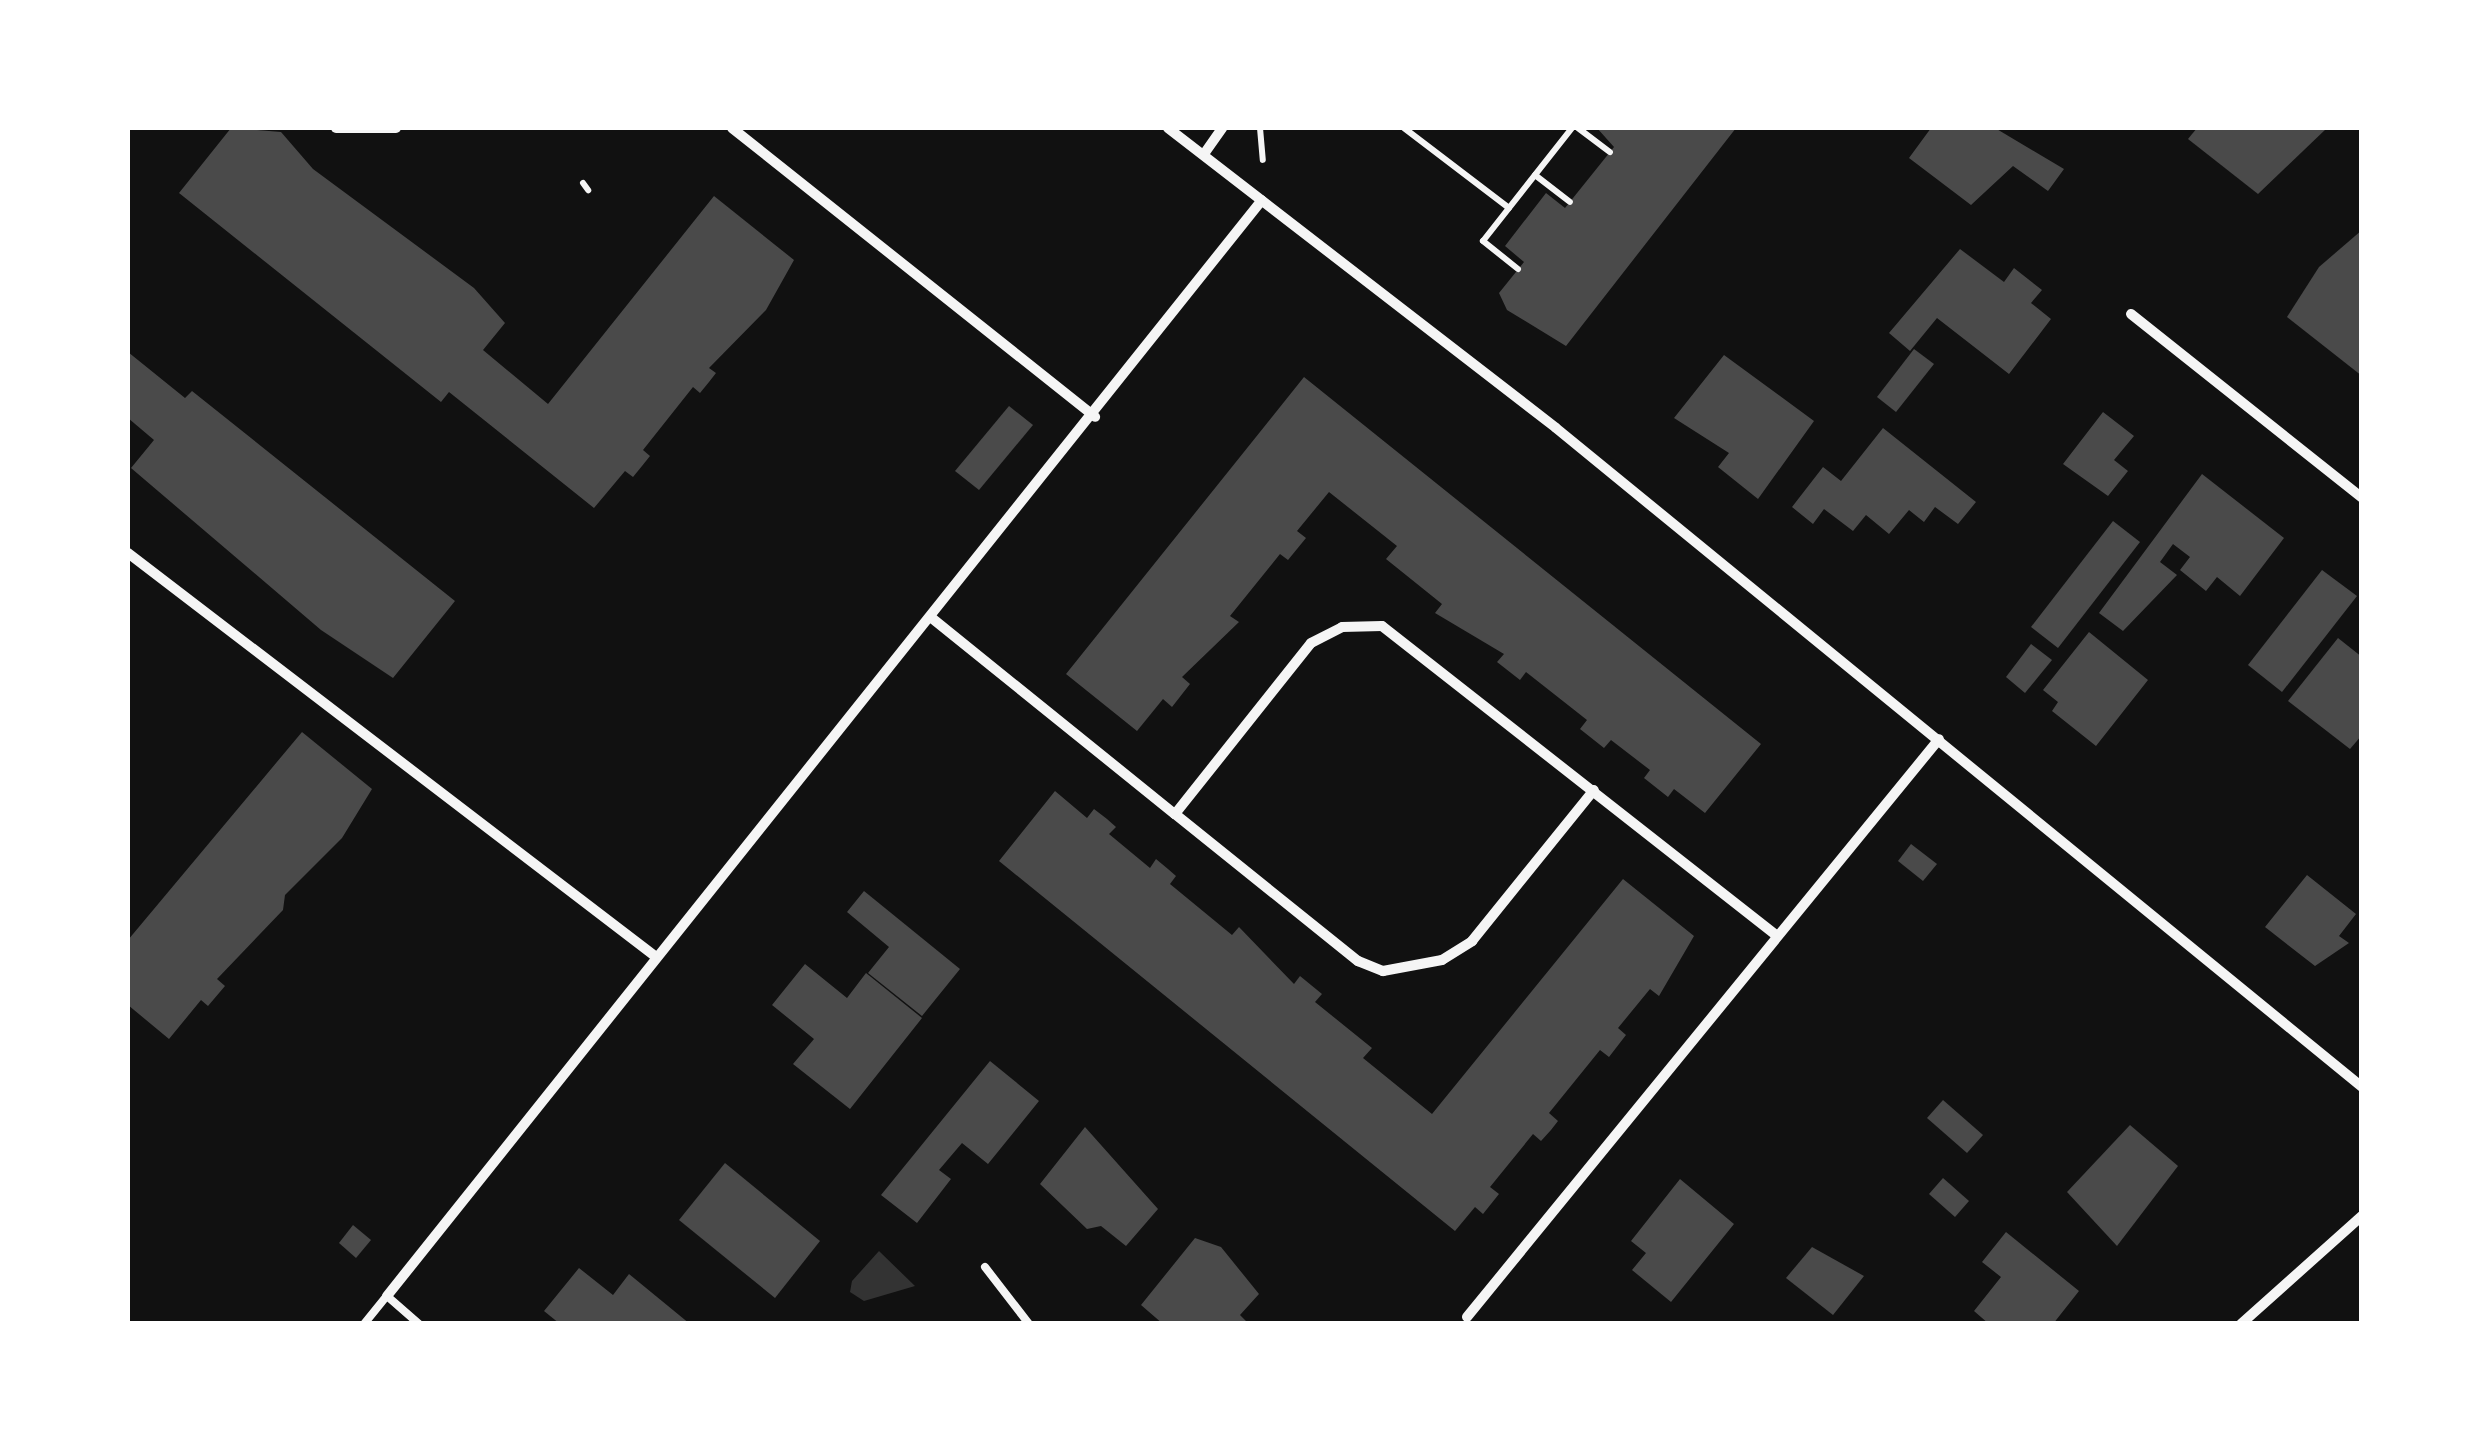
<!DOCTYPE html>
<html>
<head>
<meta charset="utf-8">
<style>
  body { margin:0 }
  #map { position:relative; width:2489px; height:1451px; overflow:hidden; background:#111; font-family:"DejaVu Sans",sans-serif }
  div>[style] { position:absolute }
  .water>* { inset:0; background:#333 }
  .building>* { inset:0; background:#4a4a4a }
  .path>* { height:6px; margin:-3px; padding:0 3px; transform-origin:3px; border-radius:3px; background:#f5f5f5 }
  .service>* { height:8px; margin:-4px; padding:0 4px; transform-origin:4px; border-radius:4px; background:#f5f5f5 }
  .minor>* { height:10px; margin:-5px; padding:0 5px; transform-origin:5px; border-radius:5px; background:#f5f5f5 }
  span { translate:-50% -50%; white-space:nowrap; text-align:center; line-height:1.15; -webkit-text-stroke:10px #fff; paint-order:stroke }
  .frame { position:absolute; inset:0; border:130px solid #fff; pointer-events:none }
</style>
</head>
<body>
<div id="map">
  <div class="water">
    <div style="clip-path:polygon(879px 1251px,915px 1286px,864px 1301px,850px 1292px,852px 1281px)"></div>
  </div>
  <div class="building">
    <div style="clip-path:polygon(231px 128px,281px 132px,313px 169px,474px 288px,505px 323px,483px 350px,548px 404px,714px 196px,794px 260px,766px 310px,709px 368px,716px 373px,709px 382px,700px 393px,693px 387px,643px 450px,650px 456px,642px 466px,633px 477px,625px 471px,594px 508px,449px 392px,441px 402px,179px 193px)"></div>
    <div style="clip-path:polygon(1597px 128px,1736px 128px,1566px 346px,1507px 310px,1499px 293px,1524px 262px,1505px 246px,1546px 193px,1565px 208px,1614px 147px)"></div>
    <div style="clip-path:polygon(1931px 128px,1995px 128px,2064px 169px,2048px 191px,2013px 166px,1971px 205px,1909px 158px)"></div>
    <div style="clip-path:polygon(2197px 128px,2327px 128px,2258px 194px,2188px 139px)"></div>
    <div style="clip-path:polygon(2362px 230px,2362px 376px,2287px 317px,2319px 267px)"></div>
    <div style="clip-path:polygon(1960px 249px,2004px 282px,2014px 268px,2042px 290px,2031px 303px,2051px 319px,2009px 374px,1937px 318px,1910px 351px,1889px 333px)"></div>
    <div style="clip-path:polygon(1914px 349px,1934px 364px,1896px 412px,1877px 397px)"></div>
    <div style="clip-path:polygon(128px 352px,185px 398px,192px 391px,455px 601px,393px 678px,321px 630px,131px 468px,154px 440px,128px 418px)"></div>
    <div style="clip-path:polygon(1724px 355px,1814px 421px,1758px 499px,1718px 467px,1729px 453px,1674px 418px)"></div>
    <div style="clip-path:polygon(1304px 377px,1761px 744px,1705px 813px,1674px 789px,1668px 797px,1644px 778px,1650px 770px,1611px 740px,1604px 748px,1580px 729px,1587px 720px,1526px 672px,1520px 680px,1497px 662px,1504px 654px,1435px 613px,1442px 604px,1386px 559px,1397px 546px,1329px 492px,1297px 531px,1306px 538px,1288px 560px,1280px 554px,1230px 616px,1239px 622px,1182px 677px,1190px 684px,1172px 707px,1163px 699px,1137px 731px,1066px 674px)"></div>
    <div style="clip-path:polygon(1009px 406px,1033px 425px,979px 490px,955px 471px)"></div>
    <div style="clip-path:polygon(2103px 412px,2134px 436px,2114px 460px,2128px 471px,2108px 496px,2063px 464px)"></div>
    <div style="clip-path:polygon(1883px 428px,1976px 502px,1958px 524px,1935px 507px,1924px 522px,1909px 510px,1889px 534px,1866px 515px,1853px 531px,1824px 509px,1813px 524px,1792px 507px,1823px 467px,1841px 481px)"></div>
    <div style="clip-path:polygon(2202px 474px,2284px 538px,2240px 596px,2217px 577px,2206px 591px,2180px 570px,2190px 557px,2173px 544px,2160px 562px,2177px 575px,2123px 631px,2099px 613px)"></div>
    <div style="clip-path:polygon(2113px 521px,2140px 542px,2058px 648px,2031px 627px)"></div>
    <div style="clip-path:polygon(2322px 570px,2357px 596px,2282px 692px,2248px 665px)"></div>
    <div style="clip-path:polygon(2089px 632px,2148px 680px,2096px 746px,2052px 711px,2058px 702px,2043px 690px)"></div>
    <div style="clip-path:polygon(2338px 638px,2362px 657px,2362px 735px,2350px 749px,2288px 701px)"></div>
    <div style="clip-path:polygon(2031px 644px,2052px 660px,2025px 693px,2006px 677px)"></div>
    <div style="clip-path:polygon(302px 732px,372px 789px,342px 838px,285px 895px,283px 910px,217px 979px,225px 986px,208px 1006px,201px 1000px,169px 1039px,128px 1005px,128px 940px)"></div>
    <div style="clip-path:polygon(1055px 791px,1087px 818px,1094px 809px,1107px 819px,1116px 827px,1109px 834px,1150px 868px,1156px 859px,1168px 869px,1176px 876px,1170px 884px,1232px 935px,1239px 927px,1294px 984px,1300px 976px,1322px 994px,1315px 1002px,1372px 1048px,1363px 1058px,1432px 1114px,1623px 879px,1694px 936px,1659px 996px,1650px 989px,1618px 1028px,1626px 1035px,1609px 1057px,1600px 1050px,1549px 1113px,1558px 1121px,1551px 1130px,1541px 1141px,1533px 1134px,1490px 1187px,1499px 1194px,1483px 1214px,1475px 1207px,1455px 1231px,999px 861px)"></div>
    <div style="clip-path:polygon(1911px 844px,1937px 864px,1923px 881px,1898px 861px)"></div>
    <div style="clip-path:polygon(2307px 875px,2356px 914px,2339px 936px,2349px 943px,2315px 966px,2265px 927px)"></div>
    <div style="clip-path:polygon(864px 891px,960px 969px,922px 1016px,868px 973px,889px 947px,847px 912px)"></div>
    <div style="clip-path:polygon(805px 964px,847px 998px,866px 973px,922px 1018px,850px 1109px,793px 1064px,814px 1039px,772px 1005px)"></div>
    <div style="clip-path:polygon(990px 1061px,1039px 1101px,988px 1164px,962px 1143px,939px 1170px,951px 1179px,917px 1223px,881px 1195px)"></div>
    <div style="clip-path:polygon(1943px 1100px,1983px 1135px,1967px 1153px,1927px 1118px)"></div>
    <div style="clip-path:polygon(2130px 1125px,2178px 1166px,2117px 1246px,2067px 1192px)"></div>
    <div style="clip-path:polygon(1085px 1127px,1158px 1209px,1126px 1246px,1101px 1226px,1087px 1229px,1040px 1184px)"></div>
    <div style="clip-path:polygon(725px 1163px,820px 1241px,775px 1298px,679px 1220px)"></div>
    <div style="clip-path:polygon(1943px 1178px,1969px 1201px,1955px 1217px,1929px 1194px)"></div>
    <div style="clip-path:polygon(1680px 1179px,1734px 1224px,1671px 1302px,1632px 1270px,1646px 1253px,1631px 1241px)"></div>
    <div style="clip-path:polygon(353px 1225px,371px 1240px,356px 1258px,339px 1243px)"></div>
    <div style="clip-path:polygon(2006px 1232px,2079px 1291px,2053px 1324px,1989px 1324px,1974px 1311px,2001px 1277px,1982px 1262px)"></div>
    <div style="clip-path:polygon(1195px 1238px,1221px 1247px,1259px 1294px,1240px 1315px,1249px 1324px,1163px 1324px,1141px 1305px)"></div>
    <div style="clip-path:polygon(1812px 1247px,1864px 1276px,1833px 1315px,1786px 1278px)"></div>
    <div style="clip-path:polygon(579px 1268px,613px 1295px,629px 1274px,690px 1324px,560px 1324px,544px 1311px)"></div>
  </div>
  <div class="path">
    <div style="left:1260px;top:128px;width:32px;rotate:85deg"></div>
    <div style="left:1404px;top:128px;width:132px;rotate:37.3deg"></div>
    <div style="left:1578px;top:128px;width:40px;rotate:37deg"></div>
    <div style="left:1535px;top:175px;width:44px;rotate:37.6deg"></div>
    <div style="left:583px;top:183px;width:9px;rotate:54deg"></div>
    <div style="left:1518px;top:269px;width:45px;rotate:-141.3deg"></div>
    <div style="left:1483px;top:241px;width:144px;rotate:-51.8deg"></div>
  </div>
  <div class="service">
    <div style="left:985px;top:1267px;width:72px;rotate:52.3deg"></div>
    <div style="left:364px;top:1324px;width:36px;rotate:-51deg"></div>
    <div style="left:387px;top:1296px;width:43px;rotate:41.2deg"></div>
  </div>
  <div class="minor">
    <div style="left:336px;top:128px;width:60px"></div>
    <div style="left:732px;top:128px;width:464px;rotate:38.5deg"></div>
    <div style="left:1168px;top:128px;width:490px;rotate:37.7deg"></div>
    <div style="left:1556px;top:428px;width:1041px;rotate:39.27deg"></div>
    <div style="left:1204px;top:154px;width:32px;rotate:-55deg"></div>
    <div style="left:2131px;top:314px;width:295px;rotate:38.5deg"></div>
    <div style="left:128px;top:553px;width:665px;rotate:37.42deg"></div>
    <div style="left:933px;top:619px;width:311px;rotate:38.9deg"></div>
    <div style="left:1175px;top:814px;width:218px;rotate:-51.5deg"></div>
    <div style="left:1311px;top:643px;width:35px;rotate:-27deg"></div>
    <div style="left:1342px;top:627px;width:40px;rotate:-1.4deg"></div>
    <div style="left:1382px;top:626px;width:501px;rotate:38.11deg"></div>
    <div style="left:1175px;top:814px;width:235px;rotate:38.8deg"></div>
    <div style="left:1358px;top:961px;width:27px;rotate:22deg"></div>
    <div style="left:1383px;top:971px;width:60px;rotate:-10.6deg"></div>
    <div style="left:1442px;top:960px;width:36px;rotate:-32deg"></div>
    <div style="left:1472px;top:941px;width:194px;rotate:-51.1deg"></div>
    <div style="left:387px;top:1296px;width:1402px;rotate:-51.4deg"></div>
    <div style="left:1467px;top:1317px;width:746px;rotate:-50.76deg"></div>
    <div style="left:2241px;top:1324px;width:162px;rotate:-41.8deg"></div>
  </div>
  <div class="frame"></div>
</div>
</body>
</html>
